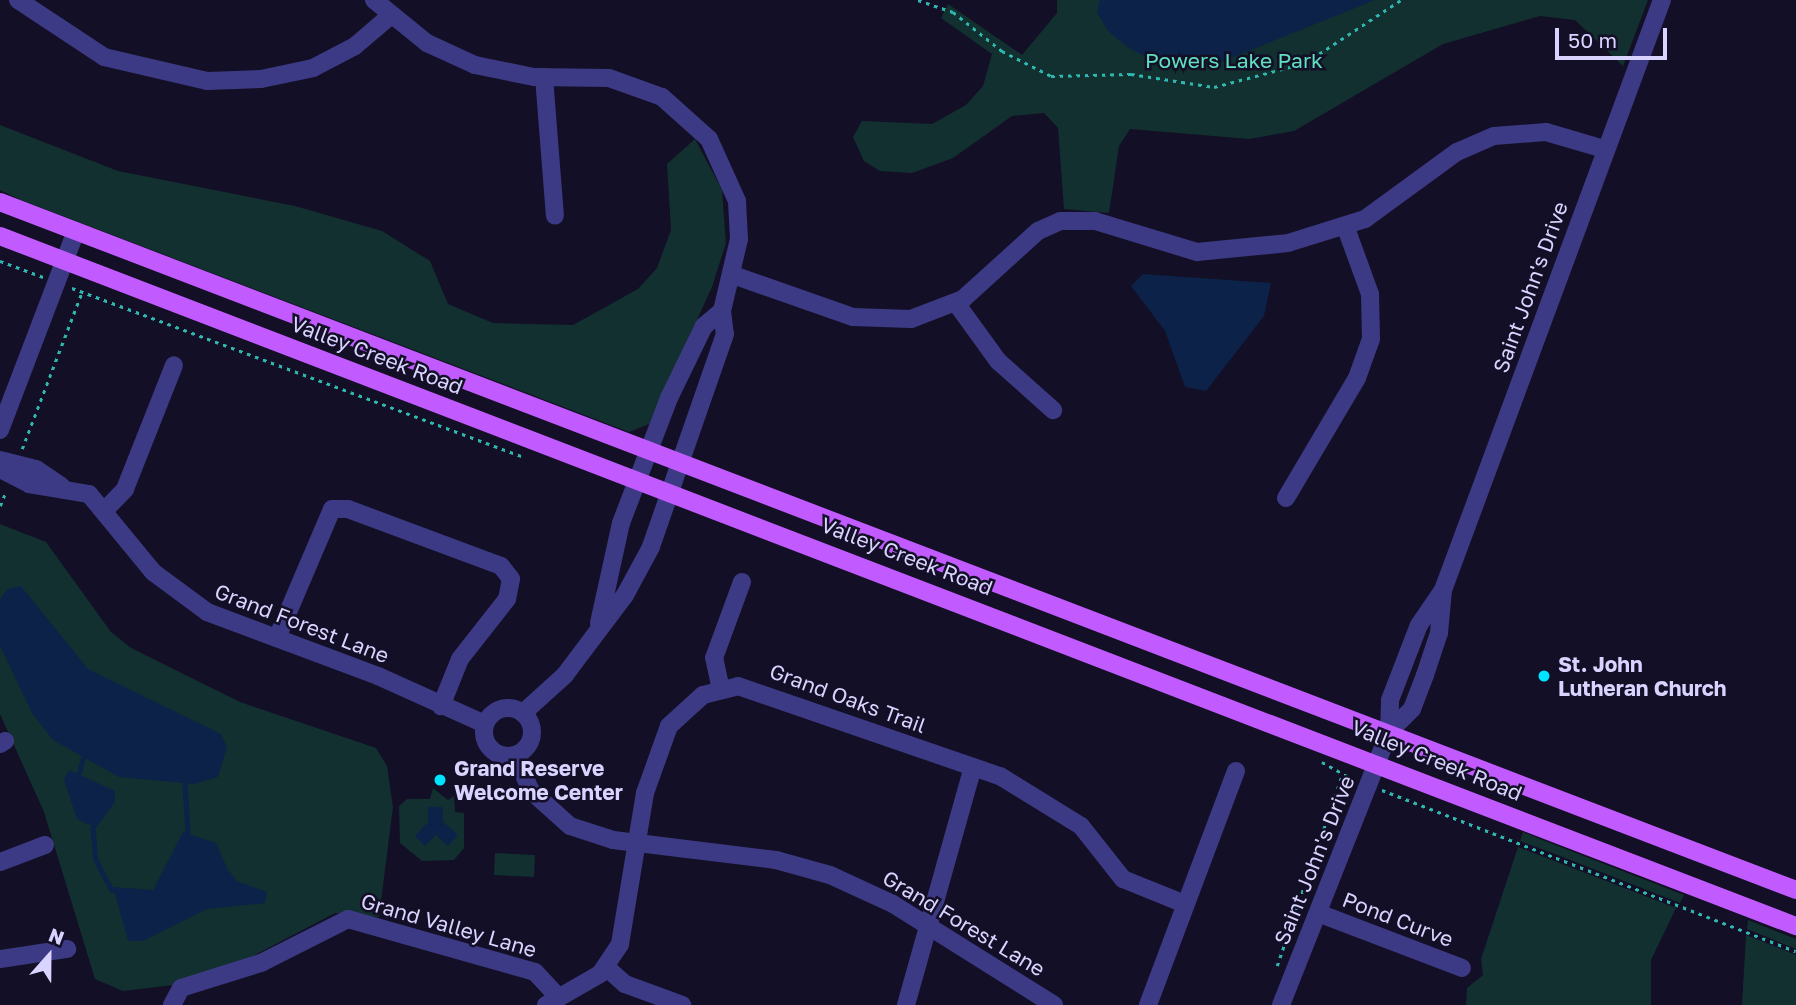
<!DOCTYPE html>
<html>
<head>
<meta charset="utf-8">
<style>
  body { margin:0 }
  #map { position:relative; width:1796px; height:1005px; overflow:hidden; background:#130f26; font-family:"Golos Text",sans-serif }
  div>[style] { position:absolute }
  .green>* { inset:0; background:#12302f }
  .water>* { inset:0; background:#0c2248 }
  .stream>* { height:4.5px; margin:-2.25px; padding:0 2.25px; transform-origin:2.25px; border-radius:2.25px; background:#0c2248 }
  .path>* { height:2.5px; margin-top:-1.25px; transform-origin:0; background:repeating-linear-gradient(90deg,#2fb8b0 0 3.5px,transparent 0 8.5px) }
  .minor>* { height:18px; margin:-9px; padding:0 9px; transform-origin:9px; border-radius:9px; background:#3d3a85 }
  .minor>.ring { margin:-9px; padding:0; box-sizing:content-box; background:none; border:18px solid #3d3a85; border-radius:50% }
  .major>* { height:18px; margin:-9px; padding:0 9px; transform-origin:9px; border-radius:9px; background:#c25bff }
  .dots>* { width:19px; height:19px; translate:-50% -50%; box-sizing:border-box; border:4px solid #130f26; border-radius:50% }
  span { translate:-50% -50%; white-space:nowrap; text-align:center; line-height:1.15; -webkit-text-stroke:5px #130f26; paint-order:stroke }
  .park-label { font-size:21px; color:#5fe0c0 }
  .street-label { font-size:21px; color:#d9d4ff }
  .poi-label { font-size:21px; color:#d9d4ff; font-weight:700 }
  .left { translate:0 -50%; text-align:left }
  .north { position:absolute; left:14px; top:921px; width:70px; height:70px; -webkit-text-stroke:5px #130f26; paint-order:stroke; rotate:21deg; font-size:19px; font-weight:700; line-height:28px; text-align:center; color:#d9d4ff }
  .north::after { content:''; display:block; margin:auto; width:24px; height:32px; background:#d9d4ff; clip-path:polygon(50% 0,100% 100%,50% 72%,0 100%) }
  .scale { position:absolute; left:1555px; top:28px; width:112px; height:32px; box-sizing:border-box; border:4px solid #d9d4ff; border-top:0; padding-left:9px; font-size:21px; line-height:24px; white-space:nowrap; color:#d9d4ff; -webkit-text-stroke:5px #130f26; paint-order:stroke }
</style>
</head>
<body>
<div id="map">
  <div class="green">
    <div style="clip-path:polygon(1057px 0,1648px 0,1623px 66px,1575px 20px,1540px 16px,1443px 44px,1294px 131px,1249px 139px,1130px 129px,1119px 146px,1109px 213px,1064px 209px,1058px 128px,1044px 113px,1012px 116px,953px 158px,912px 173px,880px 171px,864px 161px,853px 137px,862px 121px,932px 124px,966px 105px,983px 86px,992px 54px,941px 18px,948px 4px,1022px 55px,1057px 13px)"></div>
    <div style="clip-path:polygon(0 125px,118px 171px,295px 206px,382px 231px,430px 261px,448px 304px,493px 323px,573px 325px,638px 289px,657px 268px,671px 230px,667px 164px,695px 139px,722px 190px,726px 243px,712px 287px,649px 424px,629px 432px,21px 200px,0 190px)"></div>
    <div style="clip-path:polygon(0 524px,46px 542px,111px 632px,131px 648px,240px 702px,376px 748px,387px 766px,393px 807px,379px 917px,335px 913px,253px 956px,173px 985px,123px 991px,95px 979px,44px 812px,0 714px)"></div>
    <div style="clip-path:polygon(433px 788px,448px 800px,454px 796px,455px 812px,464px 813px,464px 848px,454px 860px,422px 861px,400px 843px,399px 806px,407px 799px,430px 799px)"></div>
    <div style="clip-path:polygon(1523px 832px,1540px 839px,1684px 895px,1680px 903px,1555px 854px,1520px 841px)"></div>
    <div style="clip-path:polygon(1518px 847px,1676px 908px,1651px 960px,1651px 1005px,1466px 1005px,1467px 988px,1483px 975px,1481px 959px)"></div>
    <div style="clip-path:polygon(495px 853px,535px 855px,534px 877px,494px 875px)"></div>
    <div style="clip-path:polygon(1748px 920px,1796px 939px,1796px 949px,1747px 929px)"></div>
    <div style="clip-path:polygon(1746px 935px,1796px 955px,1796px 1005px,1742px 1005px)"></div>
  </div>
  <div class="water">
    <div style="clip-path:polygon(1100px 0,1375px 0,1216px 64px,1150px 59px,1129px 48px,1108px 31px,1097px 12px)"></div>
    <div style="clip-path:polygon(1143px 274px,1271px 283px,1264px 316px,1206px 391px,1185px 387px,1165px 331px,1131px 286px)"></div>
    <div style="clip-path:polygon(21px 586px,88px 669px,221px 734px,227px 747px,218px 777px,194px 784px,119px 777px,53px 740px,32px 713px,0 646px,0 600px,7px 589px)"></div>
    <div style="clip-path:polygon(69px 770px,115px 791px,115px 802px,96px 828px,77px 819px,64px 780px)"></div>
    <div style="clip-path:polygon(428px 807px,443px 807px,443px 822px,458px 835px,448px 846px,436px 835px,425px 846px,415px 836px,428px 822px)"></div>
    <div style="clip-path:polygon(183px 832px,216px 843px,228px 870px,237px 881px,267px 892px,265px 903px,207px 909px,143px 941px,128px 941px,113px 887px,153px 890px)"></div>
  </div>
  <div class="stream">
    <div style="left:79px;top:773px;width:16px;rotate:-75deg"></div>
    <div style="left:185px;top:783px;width:49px;rotate:86.5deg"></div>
    <div style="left:93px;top:828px;width:32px;rotate:85deg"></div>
    <div style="left:96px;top:860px;width:34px;rotate:62deg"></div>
  </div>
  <div class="path">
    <div style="left:918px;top:0;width:37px;rotate:19deg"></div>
    <div style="left:953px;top:12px;width:63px;rotate:38.5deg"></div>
    <div style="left:1002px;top:51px;width:55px;rotate:27deg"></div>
    <div style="left:1051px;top:76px;width:80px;rotate:-1.4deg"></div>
    <div style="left:1131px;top:74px;width:84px;rotate:8.9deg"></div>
    <div style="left:1214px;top:87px;width:94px;rotate:-14.8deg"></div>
    <div style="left:1305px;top:63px;width:115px;rotate:-33.3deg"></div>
    <div style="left:0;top:261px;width:46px;rotate:20.4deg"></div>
    <div style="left:72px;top:288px;width:483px;rotate:20.5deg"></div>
    <div style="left:22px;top:449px;width:168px;rotate:-69.1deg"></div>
    <div style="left:0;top:506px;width:16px;rotate:-68deg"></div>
    <div style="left:1322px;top:762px;width:35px;rotate:29deg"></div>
    <div style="left:1382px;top:790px;width:444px;rotate:21.3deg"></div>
    <div style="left:1277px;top:966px;width:202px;rotate:-71.2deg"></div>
  </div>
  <div class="minor">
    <div style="left:18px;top:0;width:103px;rotate:33.5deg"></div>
    <div style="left:104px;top:57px;width:106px;rotate:13.1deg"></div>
    <div style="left:207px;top:81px;width:54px;rotate:-2.1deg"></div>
    <div style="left:261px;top:79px;width:53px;rotate:-11.9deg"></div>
    <div style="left:313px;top:68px;width:47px;rotate:-27.6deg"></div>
    <div style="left:355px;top:46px;width:46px;rotate:-40.6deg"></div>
    <div style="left:374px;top:0;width:68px;rotate:39.1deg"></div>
    <div style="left:427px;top:43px;width:53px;rotate:24.6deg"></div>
    <div style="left:475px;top:65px;width:60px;rotate:11.5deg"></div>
    <div style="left:534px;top:77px;width:75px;rotate:0.8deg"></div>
    <div style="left:609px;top:78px;width:56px;rotate:19.7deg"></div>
    <div style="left:662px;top:97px;width:63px;rotate:41.8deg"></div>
    <div style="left:709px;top:139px;width:68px;rotate:65.7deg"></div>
    <div style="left:737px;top:201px;width:38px;rotate:87deg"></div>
    <div style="left:739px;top:239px;width:74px;rotate:103.3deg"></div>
    <div style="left:722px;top:311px;width:23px;rotate:83deg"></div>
    <div style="left:725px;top:334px;width:225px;rotate:109.2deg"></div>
    <div style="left:651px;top:547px;width:55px;rotate:118.4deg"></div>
    <div style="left:625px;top:595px;width:100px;rotate:126.9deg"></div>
    <div style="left:565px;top:675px;width:57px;rotate:137.9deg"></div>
    <div style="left:544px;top:77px;width:139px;rotate:85.5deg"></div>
    <div style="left:733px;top:275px;width:127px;rotate:19.3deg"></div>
    <div style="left:853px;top:317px;width:58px;rotate:2deg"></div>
    <div style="left:911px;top:319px;width:56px;rotate:-21deg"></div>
    <div style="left:963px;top:299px;width:101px;rotate:-42.2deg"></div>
    <div style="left:1038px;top:231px;width:24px;rotate:-24deg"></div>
    <div style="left:1060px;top:221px;width:35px"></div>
    <div style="left:1095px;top:221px;width:107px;rotate:16.9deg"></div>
    <div style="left:1197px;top:252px;width:91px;rotate:-5.6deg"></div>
    <div style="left:1288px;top:243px;width:81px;rotate:-17.3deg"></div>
    <div style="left:1365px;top:219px;width:114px;rotate:-36.1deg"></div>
    <div style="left:1457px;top:152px;width:40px;rotate:-23.4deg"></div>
    <div style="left:1494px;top:136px;width:52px;rotate:-4.4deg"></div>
    <div style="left:1546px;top:132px;width:60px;rotate:16.3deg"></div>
    <div style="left:956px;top:303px;width:72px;rotate:54.1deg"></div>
    <div style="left:998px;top:361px;width:74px;rotate:41.7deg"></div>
    <div style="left:0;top:430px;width:213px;rotate:-69.1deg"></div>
    <div style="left:0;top:460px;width:37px;rotate:14deg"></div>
    <div style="left:36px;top:469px;width:30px;rotate:34deg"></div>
    <div style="left:0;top:469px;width:33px;rotate:27deg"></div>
    <div style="left:29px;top:484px;width:61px;rotate:9.5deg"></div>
    <div style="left:89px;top:494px;width:101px;rotate:50.6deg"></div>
    <div style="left:153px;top:572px;width:67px;rotate:36.5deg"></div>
    <div style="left:207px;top:612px;width:183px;rotate:20.5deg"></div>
    <div style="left:378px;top:676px;width:117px;rotate:24.2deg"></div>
    <div style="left:1286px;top:498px;width:139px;rotate:-59.4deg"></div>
    <div style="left:1357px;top:378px;width:41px;rotate:-70.3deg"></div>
    <div style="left:1371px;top:339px;width:45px;rotate:-91.3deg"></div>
    <div style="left:1370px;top:294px;width:70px;rotate:-110deg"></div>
    <div style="left:105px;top:510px;width:29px;rotate:-46deg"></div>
    <div style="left:125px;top:489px;width:133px;rotate:-68.4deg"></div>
    <div style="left:599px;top:623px;width:102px;rotate:-77.6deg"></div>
    <div style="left:621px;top:523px;width:134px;rotate:-69deg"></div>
    <div style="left:669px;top:398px;width:80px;rotate:-64.1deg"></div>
    <div style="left:704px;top:326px;width:23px;rotate:-40deg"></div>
    <div style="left:277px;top:638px;width:140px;rotate:-66.9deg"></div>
    <div style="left:332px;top:509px;width:16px"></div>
    <div style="left:348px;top:509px;width:163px;rotate:20.4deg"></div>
    <div style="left:501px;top:566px;width:16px;rotate:52deg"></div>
    <div style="left:511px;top:579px;width:20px;rotate:101deg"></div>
    <div style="left:507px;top:599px;width:76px;rotate:128.1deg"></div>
    <div style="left:460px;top:659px;width:51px;rotate:112deg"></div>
    <div style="left:721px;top:690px;width:33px;rotate:-102deg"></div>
    <div style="left:714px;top:658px;width:81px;rotate:-69.8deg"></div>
    <div class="ring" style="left:484px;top:708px;width:30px;height:30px"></div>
    <div style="left:1389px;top:732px;width:33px;rotate:-45deg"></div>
    <div style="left:1412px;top:709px;width:36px;rotate:-69deg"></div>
    <div style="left:1425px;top:675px;width:44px;rotate:-71.6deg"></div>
    <div style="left:1439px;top:633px;width:43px;rotate:-84.7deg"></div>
    <div style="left:1443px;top:590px;width:629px;rotate:-69.64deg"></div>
    <div style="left:0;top:744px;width:6px;rotate:-31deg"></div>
    <div style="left:516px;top:755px;width:38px;rotate:68deg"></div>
    <div style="left:530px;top:790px;width:54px;rotate:42deg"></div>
    <div style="left:570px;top:826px;width:45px;rotate:18deg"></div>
    <div style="left:613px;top:840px;width:164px;rotate:7deg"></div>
    <div style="left:776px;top:860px;width:56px;rotate:15.5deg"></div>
    <div style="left:830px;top:875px;width:69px;rotate:24.7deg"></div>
    <div style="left:893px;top:904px;width:190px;rotate:32.1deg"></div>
    <div style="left:0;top:862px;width:48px;rotate:-20.7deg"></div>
    <div style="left:1318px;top:913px;width:154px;rotate:20.9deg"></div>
    <div style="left:0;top:959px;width:68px;rotate:-8.5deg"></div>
    <div style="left:607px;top:968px;width:24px;rotate:42deg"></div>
    <div style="left:625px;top:984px;width:61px;rotate:20.2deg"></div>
    <div style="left:172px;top:1005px;width:19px;rotate:-62deg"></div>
    <div style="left:181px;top:988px;width:84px;rotate:-17.4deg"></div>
    <div style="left:261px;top:963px;width:97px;rotate:-26.8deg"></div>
    <div style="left:348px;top:919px;width:194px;rotate:15.8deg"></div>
    <div style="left:535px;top:972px;width:35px;rotate:47deg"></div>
    <div style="left:546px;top:1005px;width:62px;rotate:-29.9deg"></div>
    <div style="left:600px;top:974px;width:36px;rotate:-56deg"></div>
    <div style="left:620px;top:944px;width:153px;rotate:-80.6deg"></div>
    <div style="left:645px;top:793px;width:71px;rotate:-70.3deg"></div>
    <div style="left:669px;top:726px;width:46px;rotate:-42.4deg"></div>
    <div style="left:703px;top:695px;width:36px;rotate:-14deg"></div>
    <div style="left:738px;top:686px;width:277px;rotate:19deg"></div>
    <div style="left:1000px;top:776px;width:95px;rotate:31.7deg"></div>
    <div style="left:1081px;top:826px;width:68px;rotate:51.6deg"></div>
    <div style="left:1123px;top:879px;width:67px;rotate:22deg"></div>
    <div style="left:906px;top:1005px;width:247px;rotate:-74.3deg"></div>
    <div style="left:1148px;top:1005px;width:250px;rotate:-69.4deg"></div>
    <div style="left:1281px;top:1005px;width:294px;rotate:-68.4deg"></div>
    <div style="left:1389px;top:732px;width:32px;rotate:-88deg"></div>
    <div style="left:1390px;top:700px;width:80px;rotate:-68.9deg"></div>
    <div style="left:1419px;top:625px;width:42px;rotate:-55.6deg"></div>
  </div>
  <div class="major">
    <div style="left:0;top:202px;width:1923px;rotate:20.96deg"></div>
    <div style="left:0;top:236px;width:1924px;rotate:21.02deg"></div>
  </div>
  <div class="dots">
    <div style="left:1544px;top:676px;background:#00e5ff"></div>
    <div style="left:440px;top:780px;background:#00e5ff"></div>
  </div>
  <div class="park-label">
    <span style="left:1234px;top:60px">Powers Lake Park</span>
  </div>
  <div class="street-label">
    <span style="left:1530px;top:287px;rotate:-70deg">Saint John's Drive</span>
    <span style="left:377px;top:355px;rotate:21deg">Valley Creek Road</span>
    <span style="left:907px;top:556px;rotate:21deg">Valley Creek Road</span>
    <span style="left:302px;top:623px;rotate:21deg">Grand Forest Lane</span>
    <span style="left:848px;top:698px;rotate:20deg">Grand Oaks Trail</span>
    <span style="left:1437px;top:760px;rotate:22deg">Valley Creek Road</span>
    <span style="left:1314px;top:860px;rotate:-68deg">Saint John's Drive</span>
    <span style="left:1398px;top:919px;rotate:21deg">Pond Curve</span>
    <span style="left:964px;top:923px;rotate:31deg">Grand Forest Lane</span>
    <span style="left:449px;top:925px;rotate:16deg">Grand Valley Lane</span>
  </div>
  <div class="poi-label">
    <span class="left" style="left:1558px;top:676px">St. John<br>Lutheran Church</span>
    <span class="left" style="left:454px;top:780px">Grand Reserve<br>Welcome Center</span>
  </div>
  <div class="north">N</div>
  <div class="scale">50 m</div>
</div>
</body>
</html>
